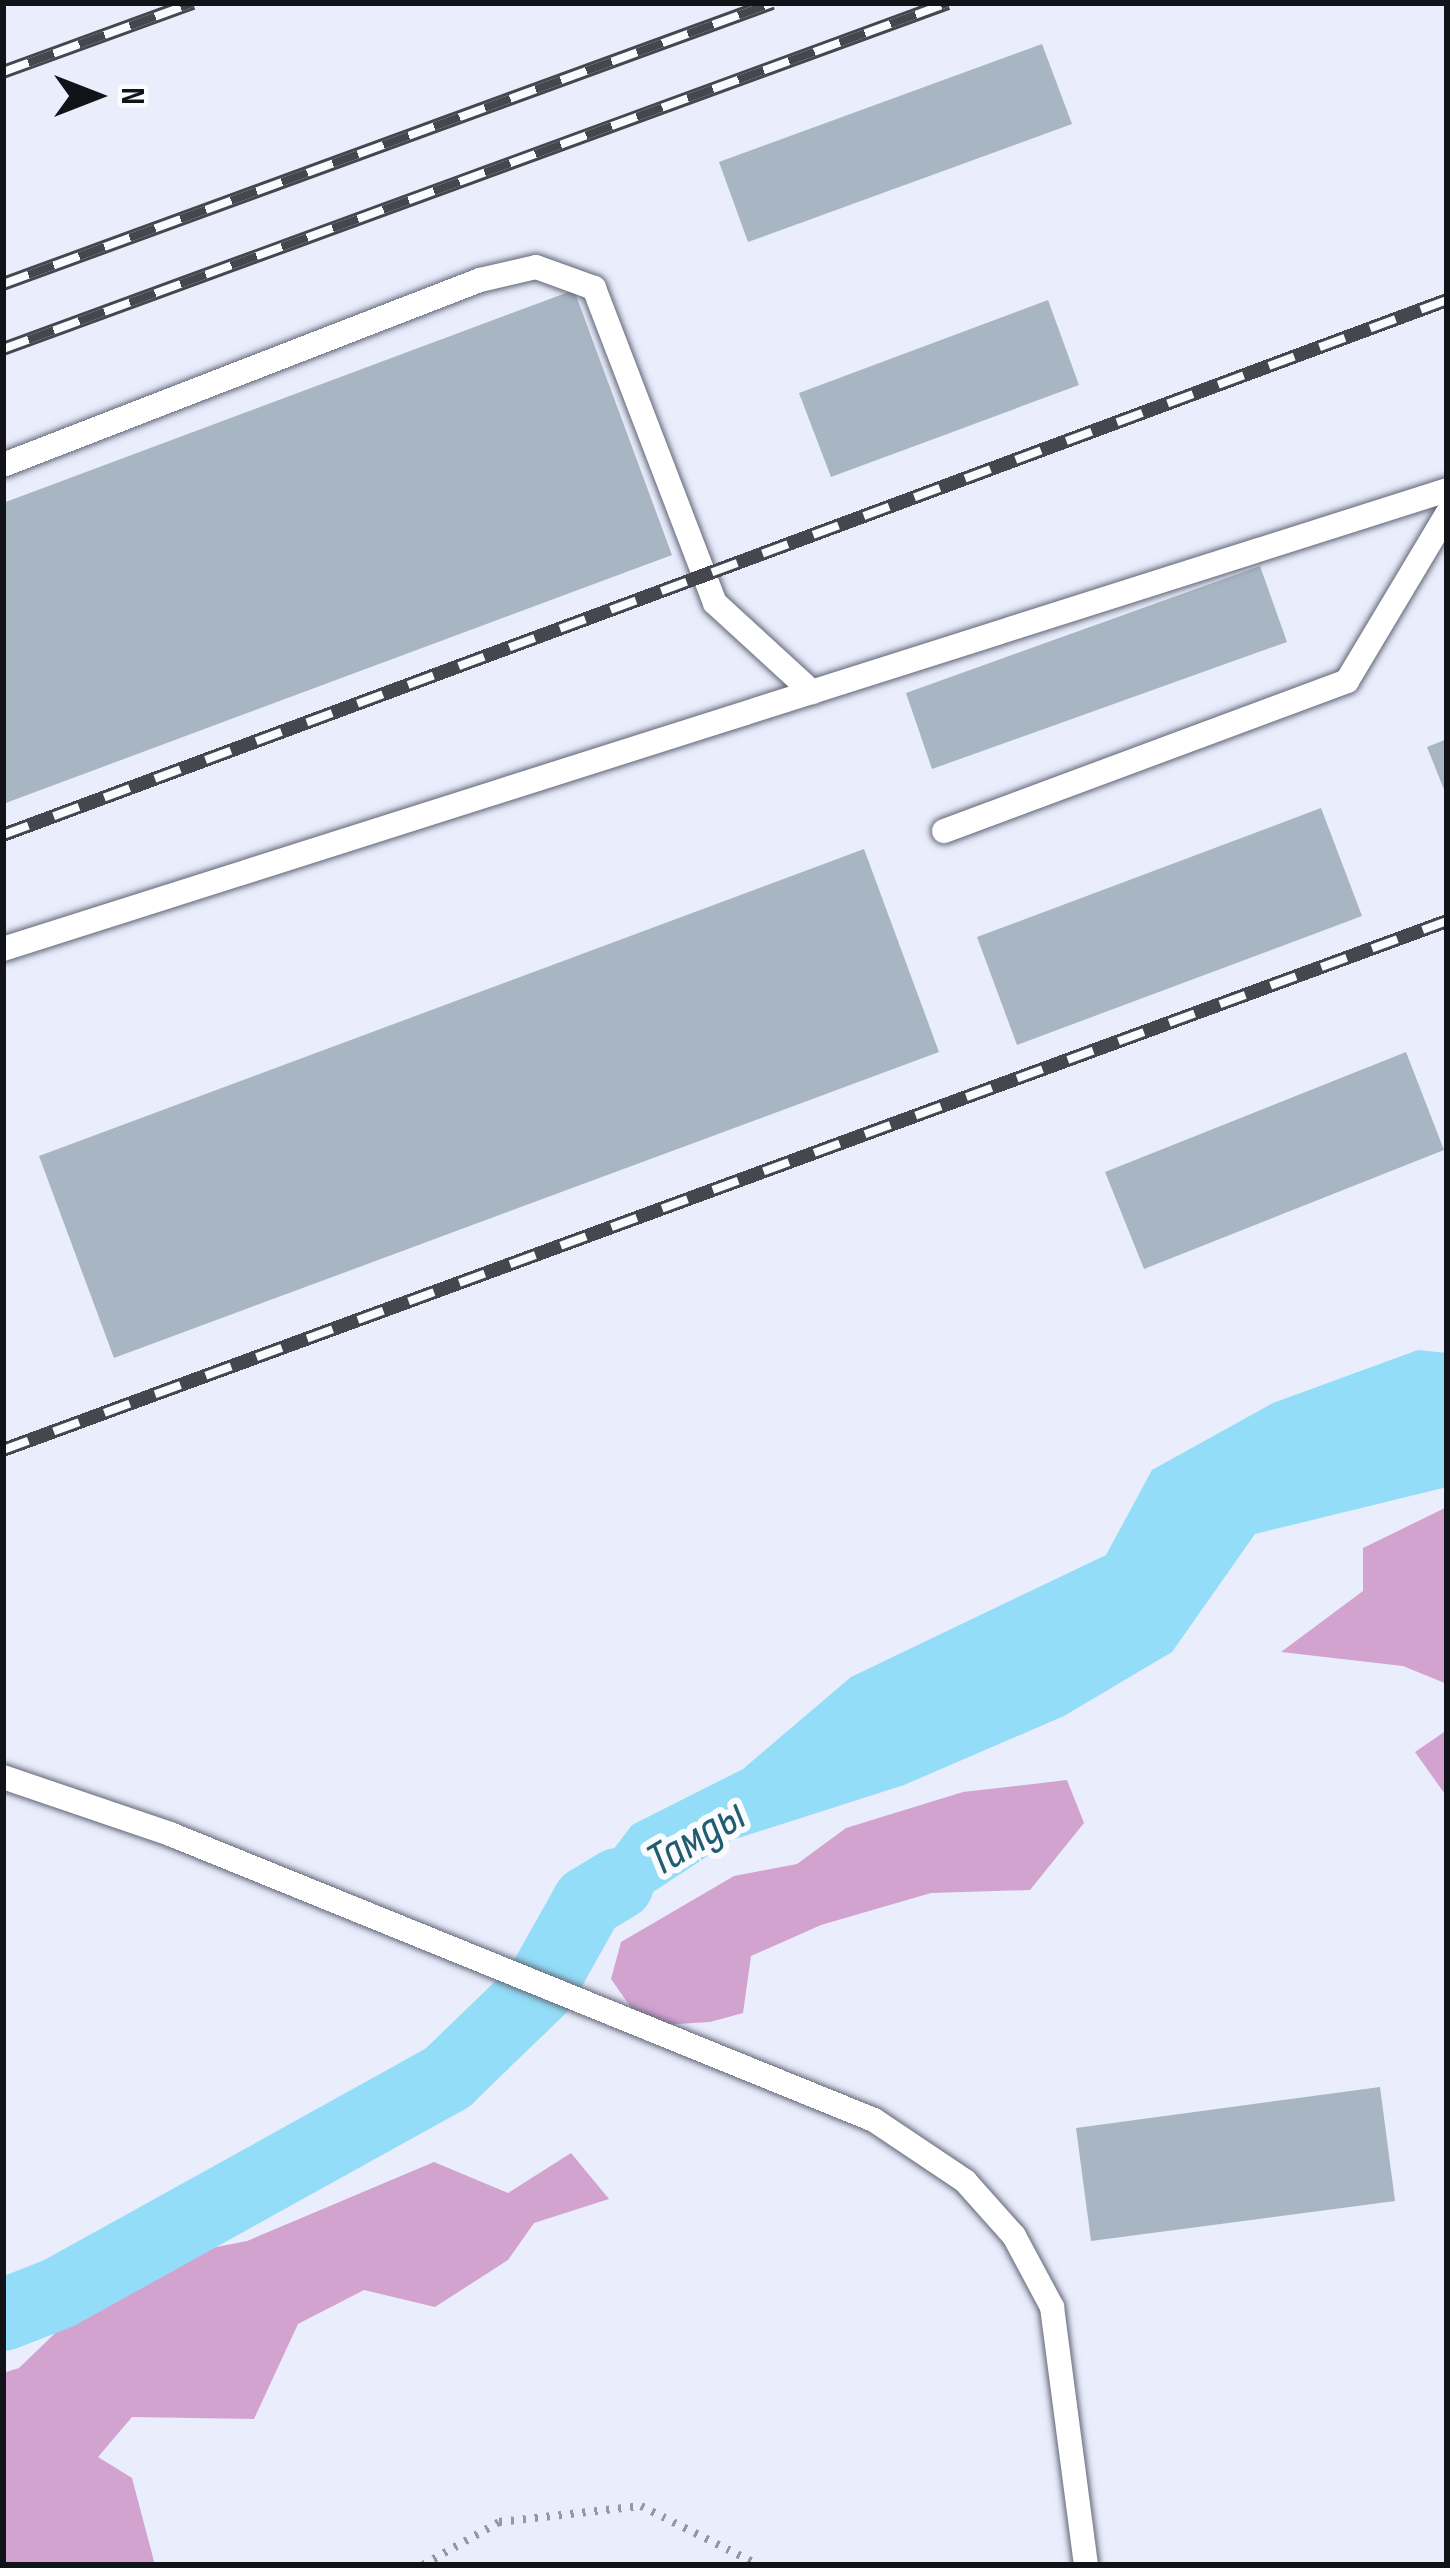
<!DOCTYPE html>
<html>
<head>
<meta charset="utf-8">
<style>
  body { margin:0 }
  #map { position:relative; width:1450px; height:2568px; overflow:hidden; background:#e9edfc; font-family:"Sofia Sans Condensed",sans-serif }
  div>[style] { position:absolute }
  .forest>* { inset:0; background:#d3a3d0 }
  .water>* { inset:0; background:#93ddf8 }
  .river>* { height:72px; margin:-36px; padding:0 36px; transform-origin:36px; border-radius:36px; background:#93ddf8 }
  .building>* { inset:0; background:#a8b6c4 }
  .path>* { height:8px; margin-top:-4px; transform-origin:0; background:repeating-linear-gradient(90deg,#9598a3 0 3px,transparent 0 12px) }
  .roads { filter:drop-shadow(0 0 3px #616575) drop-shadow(0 0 3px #616575) }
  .lane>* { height:24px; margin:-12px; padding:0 12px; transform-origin:12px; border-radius:12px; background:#fff }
  .rail>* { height:14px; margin-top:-7px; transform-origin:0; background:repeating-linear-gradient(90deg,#fafbfe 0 27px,#45464e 0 54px); box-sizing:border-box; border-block:3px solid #45464e }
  span { translate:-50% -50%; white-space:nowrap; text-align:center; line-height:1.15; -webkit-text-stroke:12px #fafbfe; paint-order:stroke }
  .water-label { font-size:48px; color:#215c6f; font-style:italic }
  .frame { position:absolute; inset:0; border:6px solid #121319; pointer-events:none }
  .north { position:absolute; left:36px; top:36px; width:120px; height:120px; -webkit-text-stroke:9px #fafbfe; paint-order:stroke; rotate:90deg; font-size:33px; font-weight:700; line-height:48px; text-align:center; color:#121319 }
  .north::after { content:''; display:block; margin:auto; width:42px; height:54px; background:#121319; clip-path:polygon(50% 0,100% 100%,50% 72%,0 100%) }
</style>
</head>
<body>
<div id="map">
  <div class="forest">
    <div style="clip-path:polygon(1447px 1507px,1447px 1684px,1403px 1666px,1281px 1652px,1363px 1591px,1363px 1548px)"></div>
    <div style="clip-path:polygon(1447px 1730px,1447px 1797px,1415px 1752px)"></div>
    <div style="clip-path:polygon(1067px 1780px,1084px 1823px,1030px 1890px,931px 1893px,821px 1925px,751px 1956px,743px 2013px,710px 2022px,644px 2026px,611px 1979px,621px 1942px,734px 1876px,797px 1864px,846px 1828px,963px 1792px)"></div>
    <div style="clip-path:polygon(571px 2153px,609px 2199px,534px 2223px,508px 2260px,435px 2307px,364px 2290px,298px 2324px,254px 2419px,132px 2417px,98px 2457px,132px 2478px,155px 2565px,3px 2565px,3px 2373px,19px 2368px,75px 2314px,186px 2253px,247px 2241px,434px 2162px,508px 2193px)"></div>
  </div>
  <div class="water">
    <div style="clip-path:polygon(1418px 1350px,1447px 1353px,1447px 1487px,1255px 1534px,1172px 1652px,1064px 1716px,904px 1785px,732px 1840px,556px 1956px,566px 1912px,632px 1825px,743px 1769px,851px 1677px,1106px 1555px,1152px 1470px,1273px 1403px)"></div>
  </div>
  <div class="river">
    <div style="left:3px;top:2315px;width:60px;rotate:-21.4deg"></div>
    <div style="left:59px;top:2293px;width:445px;rotate:-29deg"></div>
    <div style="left:448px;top:2077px;width:127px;rotate:-44deg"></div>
    <div style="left:539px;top:1989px;width:100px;rotate:-60.6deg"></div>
    <div style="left:588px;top:1902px;width:35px;rotate:-31deg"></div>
  </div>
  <div class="building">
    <div style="clip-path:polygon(1042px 44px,1072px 124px,748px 242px,719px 162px)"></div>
    <div style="clip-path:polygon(574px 290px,672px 555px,3px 804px,3px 503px)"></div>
    <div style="clip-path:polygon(1048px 300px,1079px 385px,831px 477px,799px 393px)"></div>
    <div style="clip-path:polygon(1260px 566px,1287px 642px,932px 769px,906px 693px)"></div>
    <div style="clip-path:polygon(1447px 739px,1447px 797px,1427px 747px)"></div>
    <div style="clip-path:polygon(1321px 808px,1362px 916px,1017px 1045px,977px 937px)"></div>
    <div style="clip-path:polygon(864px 849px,939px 1052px,114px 1358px,39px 1156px)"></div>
    <div style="clip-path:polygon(1406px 1052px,1444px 1150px,1144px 1269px,1105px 1172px)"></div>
    <div style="clip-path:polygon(1380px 2087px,1395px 2201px,1091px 2241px,1076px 2128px)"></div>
  </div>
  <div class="path">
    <div style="left:423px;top:2565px;width:87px;rotate:-29.5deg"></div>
    <div style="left:499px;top:2522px;width:143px;rotate:-6.4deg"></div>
    <div style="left:641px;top:2506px;width:132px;rotate:26.6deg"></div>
  </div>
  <div class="roads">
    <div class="lane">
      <div style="left:3px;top:465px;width:512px;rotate:-21.2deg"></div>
      <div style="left:480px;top:280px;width:57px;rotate:-13.1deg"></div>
      <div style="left:536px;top:267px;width:62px;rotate:19.9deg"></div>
      <div style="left:594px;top:288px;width:337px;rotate:69deg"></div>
      <div style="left:715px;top:603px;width:132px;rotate:42.5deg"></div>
      <div style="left:944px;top:831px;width:430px;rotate:-20.4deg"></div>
      <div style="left:1347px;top:681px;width:195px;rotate:-59.1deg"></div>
      <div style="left:3px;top:949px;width:1515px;rotate:-17.63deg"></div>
      <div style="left:3px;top:1777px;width:176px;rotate:18.8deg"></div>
      <div style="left:170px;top:1834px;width:760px;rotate:22.11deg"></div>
      <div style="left:874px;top:2120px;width:110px;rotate:33.8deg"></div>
      <div style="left:965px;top:2181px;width:74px;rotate:48.3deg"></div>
      <div style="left:1014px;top:2236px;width:81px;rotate:61.8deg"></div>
      <div style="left:1052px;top:2307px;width:260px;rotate:82.5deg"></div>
    </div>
  </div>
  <div class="rail">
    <div style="left:3px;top:72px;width:202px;rotate:-20deg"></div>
    <div style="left:3px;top:284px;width:819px;rotate:-20.07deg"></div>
    <div style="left:3px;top:349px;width:1006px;rotate:-20.11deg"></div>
    <div style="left:3px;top:835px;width:1540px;rotate:-20.33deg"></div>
    <div style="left:3px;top:1450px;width:1538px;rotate:-20.12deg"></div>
  </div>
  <div class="water-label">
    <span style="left:696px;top:1838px;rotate:-31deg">Тамды</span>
  </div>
  <div class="frame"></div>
  <div class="north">N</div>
</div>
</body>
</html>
